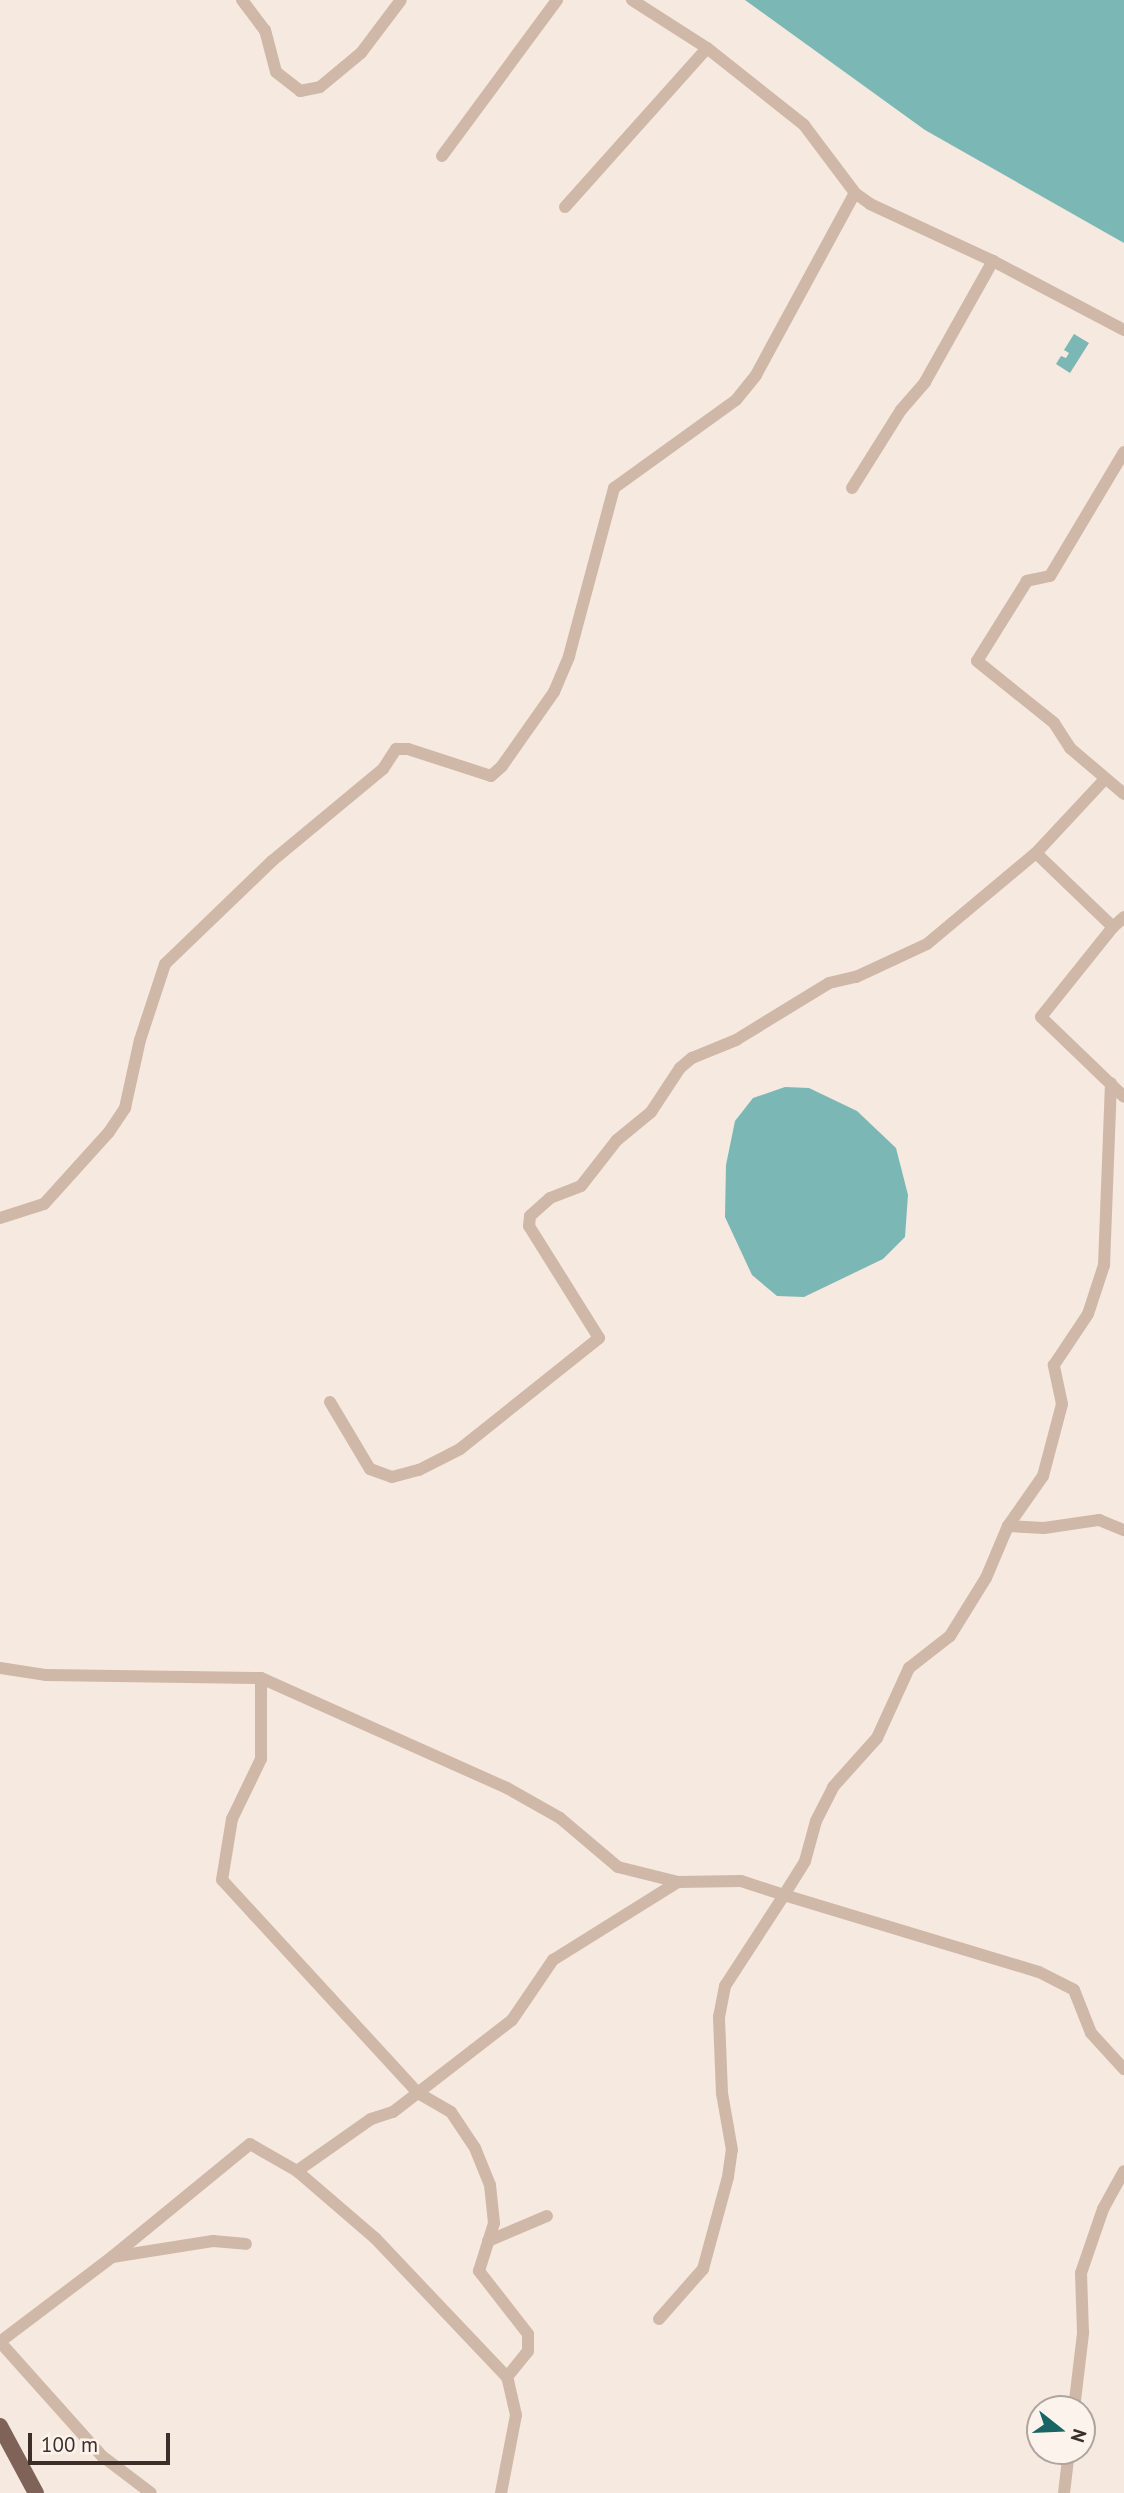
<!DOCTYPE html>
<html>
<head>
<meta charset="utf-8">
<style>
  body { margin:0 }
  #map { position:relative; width:1124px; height:2493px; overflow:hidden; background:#f6e9df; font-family:"PT Sans",sans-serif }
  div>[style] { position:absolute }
  .water>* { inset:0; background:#7ab7b5 }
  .minor>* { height:12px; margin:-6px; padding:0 6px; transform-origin:6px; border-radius:6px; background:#d0b8a8 }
  .major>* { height:16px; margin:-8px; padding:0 8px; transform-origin:8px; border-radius:8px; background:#806358 }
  span { translate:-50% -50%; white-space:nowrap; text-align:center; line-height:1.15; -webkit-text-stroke:5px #fcf4ec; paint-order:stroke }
  .north { position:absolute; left:1026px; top:2395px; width:70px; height:70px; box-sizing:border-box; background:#fcf4ec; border:2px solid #afa59e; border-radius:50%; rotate:108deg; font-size:19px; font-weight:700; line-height:28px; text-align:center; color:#3c2e29 }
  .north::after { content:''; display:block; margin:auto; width:24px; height:32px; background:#196464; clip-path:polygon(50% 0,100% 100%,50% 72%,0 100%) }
  .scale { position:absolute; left:28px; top:2433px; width:142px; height:32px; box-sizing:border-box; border:4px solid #3c2e29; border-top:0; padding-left:9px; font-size:21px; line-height:24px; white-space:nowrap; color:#3c2e29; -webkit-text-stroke:5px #fcf4ec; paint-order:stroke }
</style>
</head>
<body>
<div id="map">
  <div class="water">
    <div style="clip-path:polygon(745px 0,1124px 0,1124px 243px,925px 130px)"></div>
    <div style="clip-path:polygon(1074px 334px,1089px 343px,1070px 373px,1056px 364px,1061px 356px,1066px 358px,1069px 353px,1064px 350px)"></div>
    <div style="clip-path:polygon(785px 1087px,809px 1088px,857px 1111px,896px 1148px,908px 1195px,905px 1237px,883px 1259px,804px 1297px,777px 1296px,752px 1275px,725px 1217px,726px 1165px,735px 1121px,753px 1098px)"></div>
  </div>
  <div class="minor">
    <div style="left:242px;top:0;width:38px;rotate:53deg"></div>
    <div style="left:265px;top:30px;width:43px;rotate:75.3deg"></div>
    <div style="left:276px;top:72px;width:31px;rotate:38deg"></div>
    <div style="left:300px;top:91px;width:20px;rotate:-11deg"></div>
    <div style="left:320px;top:87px;width:53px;rotate:-39.7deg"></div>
    <div style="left:361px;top:53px;width:66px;rotate:-53deg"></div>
    <div style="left:632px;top:0;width:89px;rotate:32.6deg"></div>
    <div style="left:707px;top:48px;width:124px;rotate:38.4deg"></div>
    <div style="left:804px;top:125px;width:85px;rotate:53.1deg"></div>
    <div style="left:855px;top:193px;width:19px;rotate:36deg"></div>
    <div style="left:870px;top:204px;width:136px;rotate:24.9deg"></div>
    <div style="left:993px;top:261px;width:148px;rotate:27.8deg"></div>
    <div style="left:442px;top:156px;width:194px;rotate:-53.6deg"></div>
    <div style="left:565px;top:207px;width:213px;rotate:-48.2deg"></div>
    <div style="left:1124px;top:452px;width:144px;rotate:120.8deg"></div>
    <div style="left:1050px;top:576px;width:24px;rotate:168deg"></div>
    <div style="left:1027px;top:581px;width:94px;rotate:122deg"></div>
    <div style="left:977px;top:661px;width:99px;rotate:38.8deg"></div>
    <div style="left:1054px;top:723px;width:30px;rotate:57deg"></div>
    <div style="left:1070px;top:748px;width:71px;rotate:40.4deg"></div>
    <div style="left:852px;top:488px;width:92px;rotate:-57.9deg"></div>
    <div style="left:901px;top:410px;width:37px;rotate:-49deg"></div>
    <div style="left:925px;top:382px;width:139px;rotate:-60.7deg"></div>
    <div style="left:1105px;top:779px;width:101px;rotate:133deg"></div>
    <div style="left:1036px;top:853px;width:107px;rotate:43.9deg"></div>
    <div style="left:1113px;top:927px;width:115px;rotate:128.7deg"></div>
    <div style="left:1041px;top:1017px;width:115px;rotate:43.9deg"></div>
    <div style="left:1113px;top:927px;width:15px;rotate:-42deg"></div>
    <div style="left:0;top:1218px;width:46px;rotate:-17.7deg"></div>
    <div style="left:44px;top:1204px;width:97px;rotate:-47.9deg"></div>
    <div style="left:109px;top:1132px;width:29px;rotate:-56deg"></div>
    <div style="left:125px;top:1108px;width:70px;rotate:-77.6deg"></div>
    <div style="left:140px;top:1040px;width:80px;rotate:-71.8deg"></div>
    <div style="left:165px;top:964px;width:149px;rotate:-43.9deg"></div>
    <div style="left:272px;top:861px;width:144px;rotate:-39.7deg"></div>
    <div style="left:383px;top:769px;width:24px;rotate:-57deg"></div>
    <div style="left:396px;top:749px;width:12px"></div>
    <div style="left:408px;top:749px;width:87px;rotate:18deg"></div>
    <div style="left:491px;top:776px;width:15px;rotate:-42deg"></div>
    <div style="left:502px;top:766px;width:90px;rotate:-54.9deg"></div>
    <div style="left:554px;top:692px;width:39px;rotate:-67deg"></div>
    <div style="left:569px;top:656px;width:174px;rotate:-75deg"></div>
    <div style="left:614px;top:488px;width:150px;rotate:-35.8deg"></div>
    <div style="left:736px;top:400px;width:32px;rotate:-51deg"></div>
    <div style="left:756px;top:375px;width:207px;rotate:-61.5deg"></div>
    <div style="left:330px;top:1402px;width:78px;rotate:59.2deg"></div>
    <div style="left:370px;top:1469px;width:23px;rotate:20deg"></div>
    <div style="left:392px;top:1477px;width:28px;rotate:-15deg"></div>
    <div style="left:419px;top:1470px;width:46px;rotate:-27.1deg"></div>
    <div style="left:460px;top:1449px;width:178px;rotate:-38.6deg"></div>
    <div style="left:599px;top:1338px;width:132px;rotate:-122deg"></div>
    <div style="left:529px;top:1226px;width:10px;rotate:-84deg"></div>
    <div style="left:530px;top:1216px;width:27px;rotate:-42deg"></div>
    <div style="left:550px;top:1198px;width:33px;rotate:-21deg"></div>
    <div style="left:581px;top:1186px;width:58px;rotate:-52deg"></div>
    <div style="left:617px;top:1140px;width:44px;rotate:-39.5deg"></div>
    <div style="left:651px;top:1112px;width:53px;rotate:-56.6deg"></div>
    <div style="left:680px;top:1068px;width:16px;rotate:-40deg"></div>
    <div style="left:692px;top:1058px;width:48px;rotate:-22.2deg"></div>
    <div style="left:736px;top:1040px;width:109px;rotate:-31.5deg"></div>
    <div style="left:829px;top:983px;width:28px;rotate:-13deg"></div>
    <div style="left:856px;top:977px;width:78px;rotate:-24.9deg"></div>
    <div style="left:927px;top:944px;width:142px;rotate:-39.9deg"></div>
    <div style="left:1008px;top:1526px;width:36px;rotate:3deg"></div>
    <div style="left:1044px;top:1528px;width:56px;rotate:-8.3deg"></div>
    <div style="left:1099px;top:1520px;width:27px;rotate:22deg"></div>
    <div style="left:0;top:1668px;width:47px;rotate:8.7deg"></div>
    <div style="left:46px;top:1675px;width:215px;rotate:0.8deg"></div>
    <div style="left:297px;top:2171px;width:103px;rotate:40.7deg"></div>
    <div style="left:375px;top:2238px;width:192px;rotate:46.5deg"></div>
    <div style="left:488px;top:2241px;width:64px;rotate:-23deg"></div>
    <div style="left:112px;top:2257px;width:178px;rotate:-39.3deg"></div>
    <div style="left:250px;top:2144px;width:54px;rotate:29.9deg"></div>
    <div style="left:297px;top:2171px;width:90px;rotate:-35.1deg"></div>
    <div style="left:371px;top:2119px;width:23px;rotate:-18deg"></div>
    <div style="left:393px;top:2112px;width:150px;rotate:-37.7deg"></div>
    <div style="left:512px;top:2020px;width:73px;rotate:-55.7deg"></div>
    <div style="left:553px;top:1960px;width:147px;rotate:-32deg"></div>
    <div style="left:659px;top:2319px;width:67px;rotate:-48.7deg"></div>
    <div style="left:703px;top:2269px;width:95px;rotate:-74.8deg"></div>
    <div style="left:728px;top:2177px;width:27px;rotate:-82deg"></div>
    <div style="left:732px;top:2150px;width:58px;rotate:-100deg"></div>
    <div style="left:722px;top:2093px;width:76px;rotate:-92.3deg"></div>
    <div style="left:719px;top:2017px;width:32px;rotate:-79deg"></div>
    <div style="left:725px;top:1986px;width:108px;rotate:-57deg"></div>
    <div style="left:784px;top:1895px;width:266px;rotate:16.8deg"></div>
    <div style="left:1039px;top:1972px;width:39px;rotate:27deg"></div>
    <div style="left:1074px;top:1990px;width:46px;rotate:68.4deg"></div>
    <div style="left:1091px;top:2033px;width:49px;rotate:47.5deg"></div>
    <div style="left:1px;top:2341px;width:139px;rotate:-37.1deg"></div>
    <div style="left:112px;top:2257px;width:102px;rotate:-9deg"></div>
    <div style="left:213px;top:2241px;width:33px;rotate:5deg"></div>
    <div style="left:0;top:2342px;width:153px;rotate:48.2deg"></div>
    <div style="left:102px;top:2456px;width:61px;rotate:37.1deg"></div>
    <div style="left:1074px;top:2409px;width:77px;rotate:-83.2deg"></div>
    <div style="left:1083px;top:2333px;width:60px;rotate:-91.9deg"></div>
    <div style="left:1081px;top:2273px;width:68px;rotate:-71deg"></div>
    <div style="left:1103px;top:2209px;width:43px;rotate:-61.1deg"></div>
    <div style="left:501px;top:2493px;width:79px;rotate:-79.1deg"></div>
    <div style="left:516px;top:2415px;width:39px;rotate:-103deg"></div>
    <div style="left:507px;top:2377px;width:33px;rotate:-51deg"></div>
    <div style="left:528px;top:2351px;width:17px;rotate:-90deg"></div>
    <div style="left:528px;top:2334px;width:80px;rotate:-127.9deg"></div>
    <div style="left:479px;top:2271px;width:50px;rotate:-72.6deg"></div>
    <div style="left:494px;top:2223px;width:38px;rotate:-96deg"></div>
    <div style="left:490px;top:2185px;width:40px;rotate:-112deg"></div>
    <div style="left:475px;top:2148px;width:43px;rotate:-123.7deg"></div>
    <div style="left:451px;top:2112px;width:38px;rotate:-150deg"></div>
    <div style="left:418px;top:2093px;width:289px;rotate:-132.6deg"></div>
    <div style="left:222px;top:1880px;width:62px;rotate:-80.7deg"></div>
    <div style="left:232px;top:1819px;width:67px;rotate:-64.2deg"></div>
    <div style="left:261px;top:1759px;width:81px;rotate:-90deg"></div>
    <div style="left:261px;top:1678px;width:269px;rotate:24.1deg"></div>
    <div style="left:507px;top:1788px;width:61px;rotate:29.5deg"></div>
    <div style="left:560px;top:1818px;width:76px;rotate:40.2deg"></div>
    <div style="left:618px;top:1867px;width:62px;rotate:14deg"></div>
    <div style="left:678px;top:1882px;width:63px;rotate:-0.9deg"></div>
    <div style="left:741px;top:1881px;width:45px;rotate:18deg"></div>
    <div style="left:784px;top:1895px;width:40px;rotate:-58deg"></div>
    <div style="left:805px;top:1861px;width:41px;rotate:-74.6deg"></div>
    <div style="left:816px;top:1821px;width:38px;rotate:-63deg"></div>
    <div style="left:833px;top:1787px;width:66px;rotate:-48.1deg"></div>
    <div style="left:877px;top:1738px;width:77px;rotate:-65.4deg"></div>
    <div style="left:909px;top:1668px;width:52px;rotate:-38deg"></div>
    <div style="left:950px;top:1636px;width:68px;rotate:-58.2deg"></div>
    <div style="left:986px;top:1578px;width:56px;rotate:-67.1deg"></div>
    <div style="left:1008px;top:1526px;width:61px;rotate:-55deg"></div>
    <div style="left:1043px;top:1476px;width:74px;rotate:-75.2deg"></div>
    <div style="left:1062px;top:1404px;width:40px;rotate:-102deg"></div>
    <div style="left:1054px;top:1365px;width:61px;rotate:-56.3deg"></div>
    <div style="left:1088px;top:1314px;width:52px;rotate:-71.9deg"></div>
    <div style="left:1104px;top:1265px;width:182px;rotate:-87.8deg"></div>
    <div style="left:1064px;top:2493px;width:42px;rotate:-83.2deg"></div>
  </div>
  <div class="major">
    <div style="left:0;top:2426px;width:76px;rotate:61.8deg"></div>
  </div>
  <div class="north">N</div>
  <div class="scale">100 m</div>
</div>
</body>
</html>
